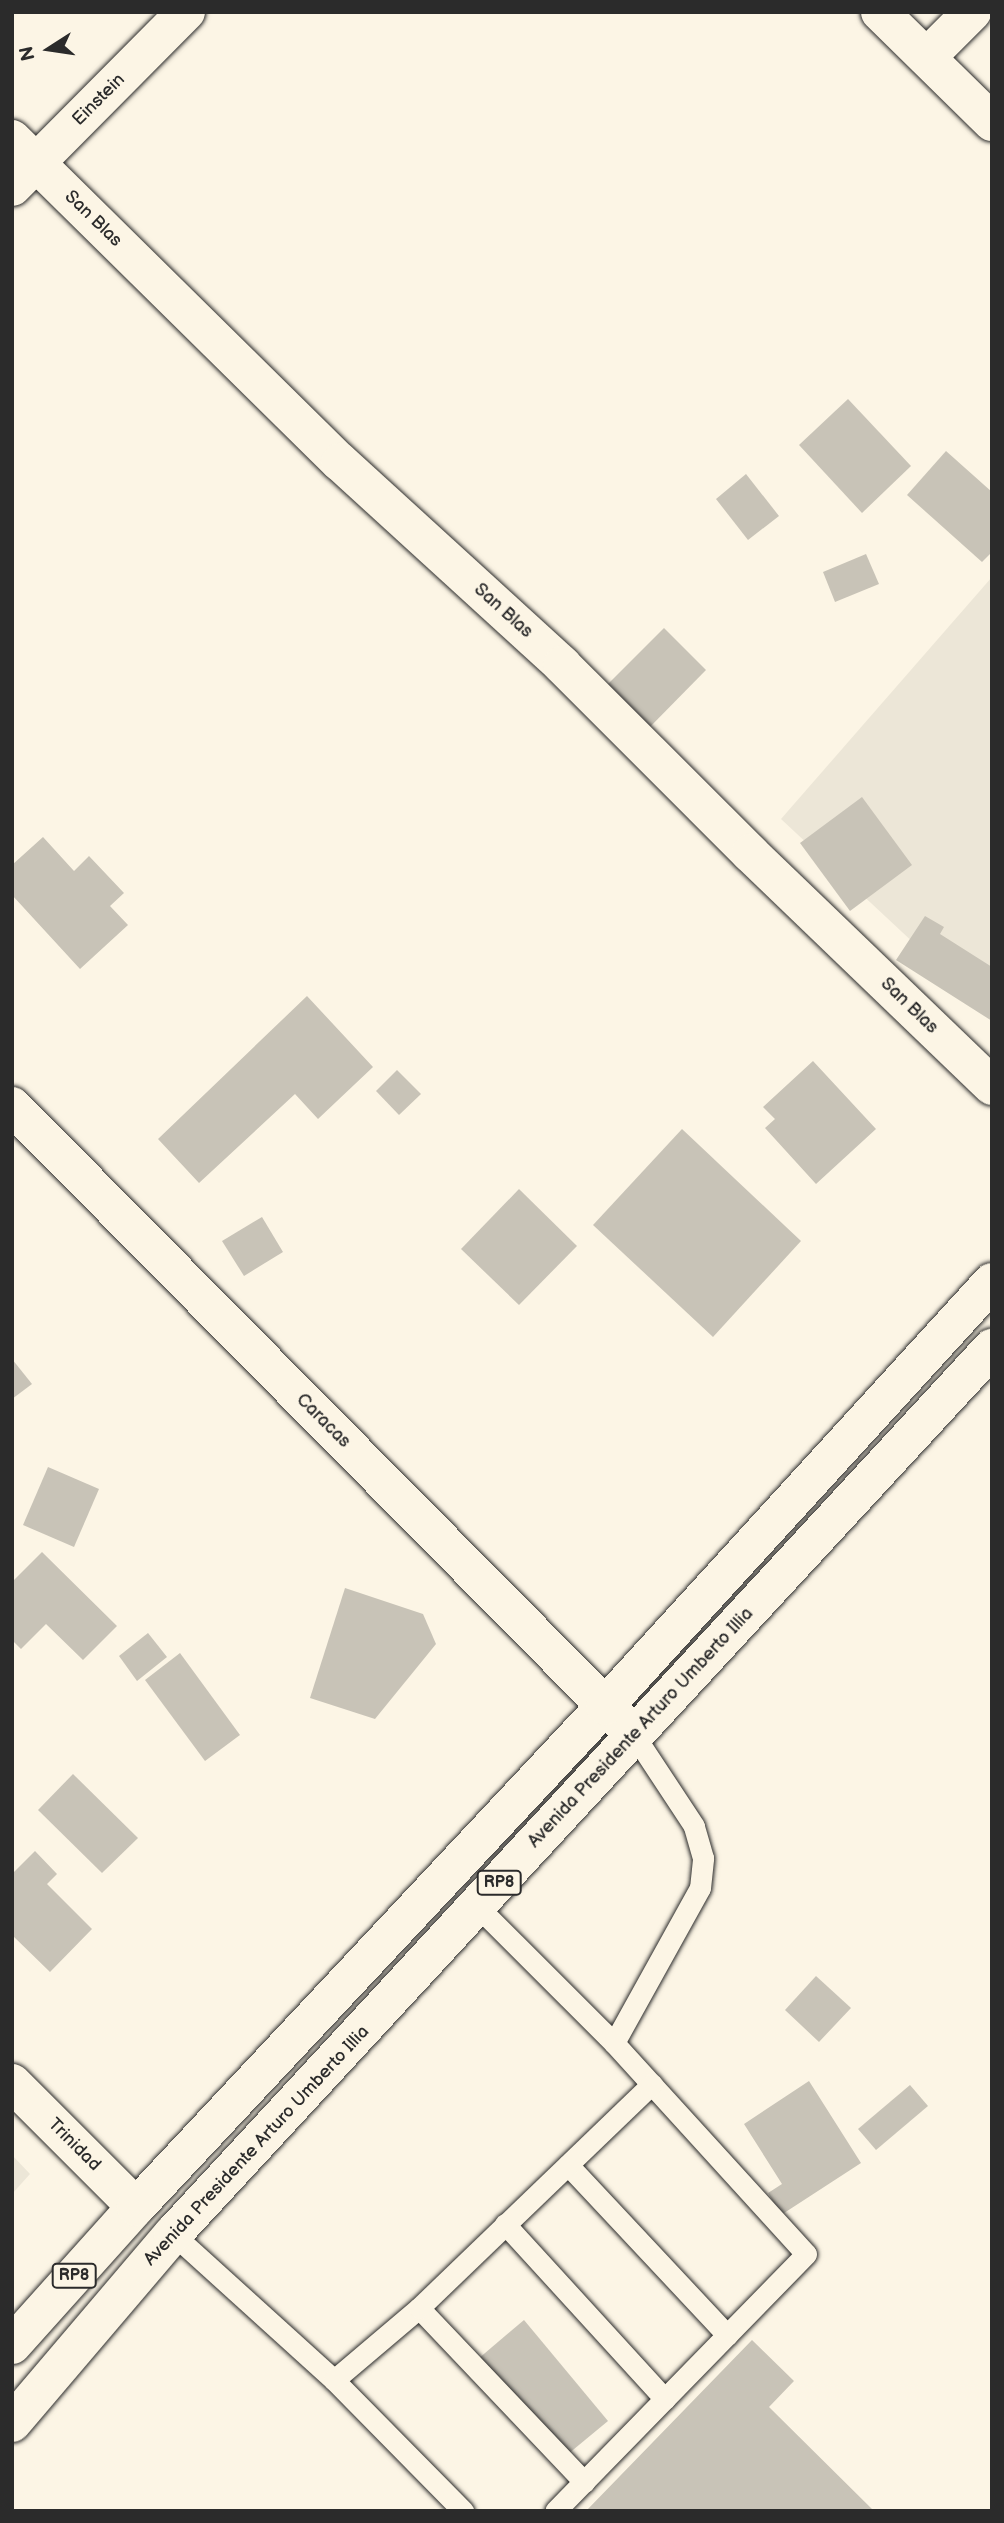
<!DOCTYPE html>
<html>
<head>
<meta charset="utf-8">
<style>
  body { margin:0 }
  #map { position:relative; width:1004px; height:2523px; overflow:hidden; background:#fcf5e5; font-family:"Balsamiq Sans",sans-serif }
  div>[style] { position:absolute }
  .built>* { inset:0; background:#ece6d7 }
  .building>* { inset:0; background:#c8c3b7 }
  .roads { filter:drop-shadow(0 0 2px #2b2b2b) drop-shadow(0 0 2px #2b2b2b) }
  .service>* { height:21px; margin:-10.5px; padding:0 10.5px; transform-origin:10.5px; border-radius:10.5px; background:#fcf5e5 }
  .minor>* { height:38px; margin:-19px; padding:0 19px; transform-origin:19px; border-radius:19px; background:#fcf5e5 }
  .primary>* { height:38px; margin:-19px; padding:0 19px; transform-origin:19px; border-radius:19px; background:#fcf5e5 }
  span { translate:-50% -50%; white-space:nowrap; text-align:center; line-height:1.15; -webkit-text-stroke:5px #fcf5e5; paint-order:stroke }
  .shield-label span { padding:2px 5px; background:#fcf5e5; border:2px solid; border-radius:5px; -webkit-text-stroke-width:0 }
  .shield-label { font-size:16px; color:#2b2b2b; font-weight:700 }
  .street-label { font-size:18px; color:#2b2b2b }
  .frame { position:absolute; inset:0; border:14px solid #2b2b2b; pointer-events:none }
  .north { position:absolute; left:14px; top:14px; width:70px; height:70px; -webkit-text-stroke:5px #fcf5e5; paint-order:stroke; rotate:258deg; font-size:19px; font-weight:700; line-height:28px; text-align:center; color:#2b2b2b }
  .north::after { content:''; display:block; margin:auto; width:24px; height:32px; background:#2b2b2b; clip-path:polygon(50% 0,100% 100%,50% 72%,0 100%) }
</style>
</head>
<body>
<div id="map">
  <div class="built">
    <div style="clip-path:polygon(992px 577px,992px 1016px,781px 819px)"></div>
    <div style="clip-path:polygon(12px 2155px,30px 2174px,12px 2194px)"></div>
  </div>
  <div class="building">
    <div style="clip-path:polygon(848px 399px,911px 466px,862px 513px,799px 445px)"></div>
    <div style="clip-path:polygon(946px 451px,992px 492px,992px 552px,982px 562px,907px 495px)"></div>
    <div style="clip-path:polygon(746px 474px,779px 516px,748px 540px,716px 499px)"></div>
    <div style="clip-path:polygon(866px 554px,879px 584px,835px 602px,823px 572px)"></div>
    <div style="clip-path:polygon(664px 628px,706px 670px,645px 732px,603px 689px)"></div>
    <div style="clip-path:polygon(862px 797px,912px 865px,850px 911px,800px 843px)"></div>
    <div style="clip-path:polygon(43px 837px,74px 871px,89px 856px,124px 893px,110px 906px,128px 925px,80px 969px,12px 895px,12px 865px)"></div>
    <div style="clip-path:polygon(925px 916px,944px 927px,940px 934px,992px 967px,992px 1021px,896px 960px)"></div>
    <div style="clip-path:polygon(307px 996px,373px 1067px,318px 1119px,295px 1094px,199px 1183px,158px 1139px)"></div>
    <div style="clip-path:polygon(813px 1061px,876px 1129px,816px 1184px,765px 1128px,775px 1119px,763px 1107px)"></div>
    <div style="clip-path:polygon(397px 1070px,421px 1094px,399px 1115px,376px 1091px)"></div>
    <div style="clip-path:polygon(682px 1129px,801px 1241px,713px 1337px,593px 1225px)"></div>
    <div style="clip-path:polygon(519px 1189px,577px 1246px,519px 1305px,461px 1249px)"></div>
    <div style="clip-path:polygon(262px 1217px,283px 1252px,244px 1276px,222px 1241px)"></div>
    <div style="clip-path:polygon(12px 1359px,32px 1384px,12px 1399px)"></div>
    <div style="clip-path:polygon(48px 1467px,99px 1489px,74px 1547px,23px 1525px)"></div>
    <div style="clip-path:polygon(42px 1552px,117px 1626px,83px 1660px,46px 1624px,21px 1649px,12px 1640px,12px 1582px)"></div>
    <div style="clip-path:polygon(345px 1588px,423px 1614px,436px 1644px,375px 1719px,310px 1698px)"></div>
    <div style="clip-path:polygon(148px 1633px,167px 1657px,137px 1681px,119px 1656px)"></div>
    <div style="clip-path:polygon(180px 1653px,240px 1735px,205px 1761px,145px 1680px)"></div>
    <div style="clip-path:polygon(73px 1774px,138px 1838px,102px 1873px,38px 1810px)"></div>
    <div style="clip-path:polygon(35px 1851px,57px 1874px,47px 1884px,92px 1929px,50px 1972px,12px 1935px,12px 1874px)"></div>
    <div style="clip-path:polygon(816px 1976px,851px 2008px,819px 2042px,785px 2010px)"></div>
    <div style="clip-path:polygon(809px 2081px,861px 2163px,781px 2215px,768px 2193px,782px 2184px,744px 2124px)"></div>
    <div style="clip-path:polygon(910px 2085px,928px 2106px,876px 2150px,858px 2129px)"></div>
    <div style="clip-path:polygon(524px 2320px,608px 2421px,562px 2459px,478px 2359px)"></div>
    <div style="clip-path:polygon(752px 2340px,794px 2381px,769px 2407px,874px 2511px,586px 2511px)"></div>
  </div>
  <div class="roads">
    <div class="service">
      <div style="left:478px;top:1907px;width:192px;rotate:45deg"></div>
      <div style="left:614px;top:2043px;width:285px;rotate:47.7deg"></div>
      <div style="left:806px;top:2254px;width:359px;rotate:134.3deg"></div>
      <div style="left:614px;top:2043px;width:177px;rotate:-61deg"></div>
      <div style="left:700px;top:1888px;width:30px;rotate:-84deg"></div>
      <div style="left:703px;top:1858px;width:33px;rotate:-106deg"></div>
      <div style="left:694px;top:1826px;width:109px;rotate:-123.4deg"></div>
      <div style="left:568px;top:2165px;width:233px;rotate:46.9deg"></div>
      <div style="left:505px;top:2224px;width:237px;rotate:47.6deg"></div>
      <div style="left:173px;top:2234px;width:217px;rotate:42.2deg"></div>
      <div style="left:334px;top:2380px;width:184px;rotate:45.4deg"></div>
      <div style="left:419px;top:2308px;width:240px;rotate:46.5deg"></div>
      <div style="left:334px;top:2380px;width:111px;rotate:-40.3deg"></div>
      <div style="left:419px;top:2308px;width:323px;rotate:-43.9deg"></div>
    </div>
    <div class="minor">
      <div style="left:880px;top:12px;width:157px;rotate:44.5deg"></div>
      <div style="left:927px;top:57px;width:64px;rotate:-45deg"></div>
      <div style="left:12px;top:139px;width:460px;rotate:44.6deg"></div>
      <div style="left:340px;top:462px;width:301px;rotate:42.4deg"></div>
      <div style="left:562px;top:665px;width:266px;rotate:45deg"></div>
      <div style="left:750px;top:853px;width:336px;rotate:43.9deg"></div>
      <div style="left:12px;top:187px;width:247px;rotate:-45.2deg"></div>
      <div style="left:12px;top:1106px;width:885px;rotate:45.32deg"></div>
      <div style="left:12px;top:2083px;width:175px;rotate:45deg"></div>
    </div>
    <div class="primary">
      <div style="left:12px;top:2345px;width:186px;rotate:-48.1deg"></div>
      <div style="left:136px;top:2207px;width:686px;rotate:-46.89deg"></div>
      <div style="left:605px;top:1706px;width:574px;rotate:-47.61deg"></div>
      <div style="left:12px;top:2423px;width:248px;rotate:-49.6deg"></div>
      <div style="left:173px;top:2234px;width:1207px;rotate:-47.25deg"></div>
    </div>
  </div>
  <div class="shield-label">
    <span style="left:499px;top:1883px">RP8</span>
    <span style="left:74px;top:2276px">RP8</span>
  </div>
  <div class="street-label">
    <span style="left:99px;top:100px;rotate:-45deg">Einstein</span>
    <span style="left:93px;top:219px;rotate:44deg">San Blas</span>
    <span style="left:503px;top:611px;rotate:42deg">San Blas</span>
    <span style="left:909px;top:1006px;rotate:44deg">San Blas</span>
    <span style="left:323px;top:1421px;rotate:45deg">Caracas</span>
    <span style="left:641px;top:1728px;rotate:-47deg">Avenida Presidente Arturo Umberto Illia</span>
    <span style="left:74px;top:2145px;rotate:45deg">Trinidad</span>
    <span style="left:257px;top:2146px;rotate:-47deg">Avenida Presidente Arturo Umberto Illia</span>
  </div>
  <div class="frame"></div>
  <div class="north">N</div>
</div>
</body>
</html>
